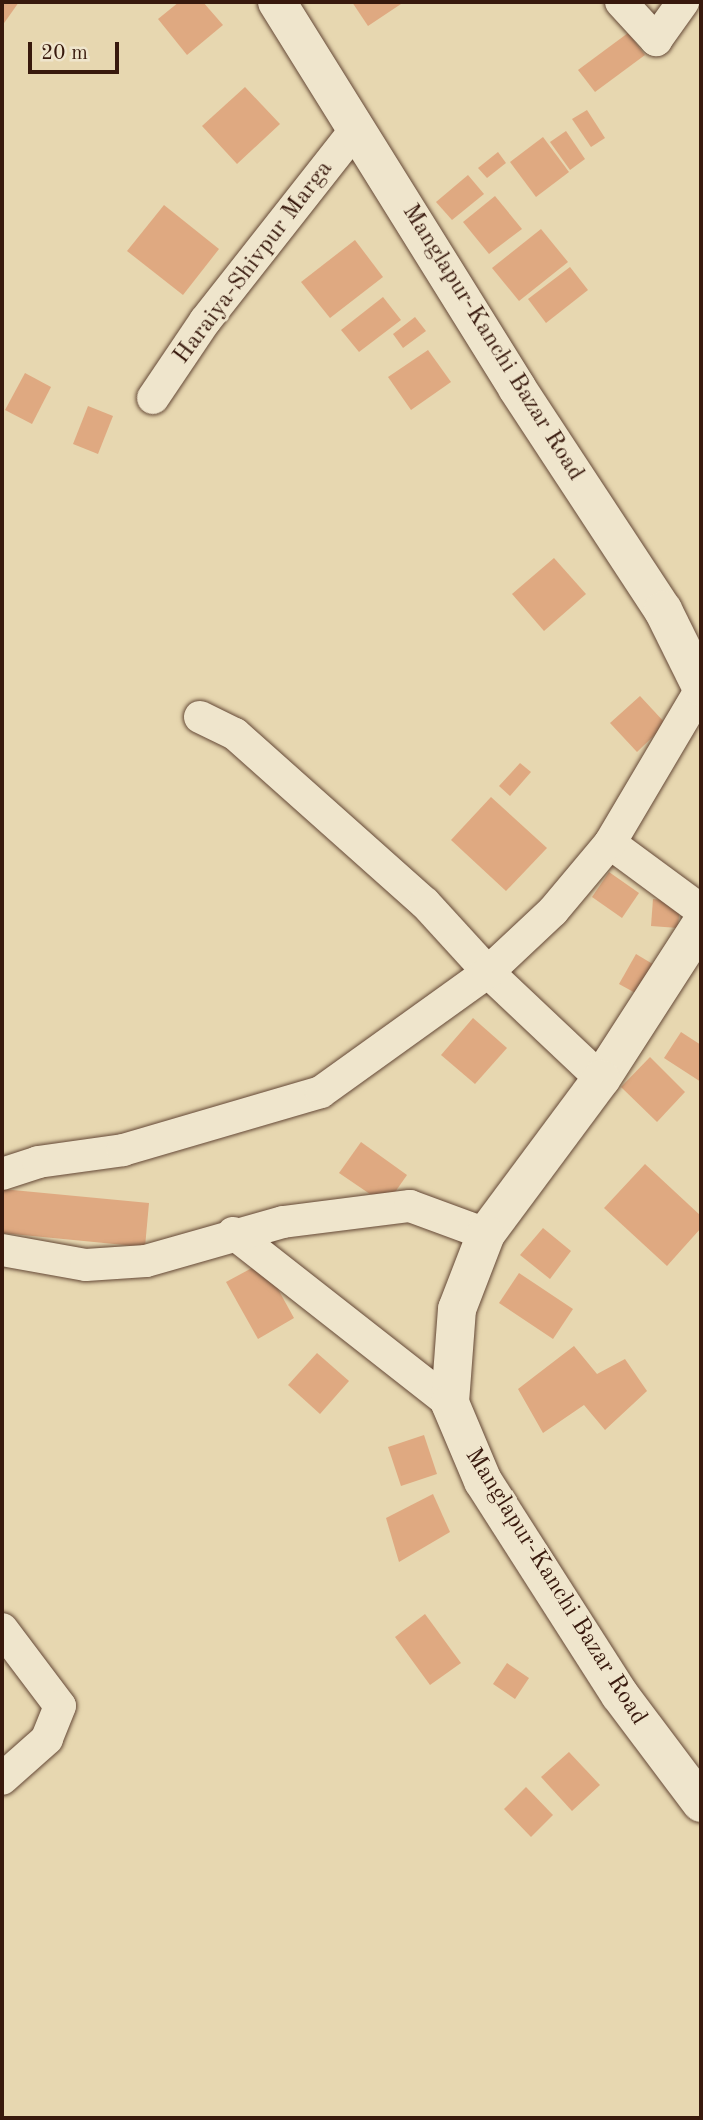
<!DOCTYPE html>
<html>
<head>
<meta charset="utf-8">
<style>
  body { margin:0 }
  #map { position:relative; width:703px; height:2120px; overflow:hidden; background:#e7d7b0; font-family:"Old Standard TT",serif }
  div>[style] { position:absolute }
  .building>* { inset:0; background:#dfa981 }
  .roads { filter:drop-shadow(0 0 2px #644836) drop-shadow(0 0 2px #644836) }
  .minor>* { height:32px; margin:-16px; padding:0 16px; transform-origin:16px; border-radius:16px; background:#efe5cc }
  .tertiary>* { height:38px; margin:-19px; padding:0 19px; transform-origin:19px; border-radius:19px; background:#efe5cc }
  span { translate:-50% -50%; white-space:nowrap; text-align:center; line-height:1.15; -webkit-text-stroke:6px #efe5cc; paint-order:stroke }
  .street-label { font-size:24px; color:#38190d }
  .frame { position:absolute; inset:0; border:4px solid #38190d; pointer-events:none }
  .scale { position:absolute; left:28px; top:42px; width:91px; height:32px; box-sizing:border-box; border:4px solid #38190d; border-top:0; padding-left:9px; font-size:21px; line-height:24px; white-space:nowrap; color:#38190d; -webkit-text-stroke:5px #efe5cc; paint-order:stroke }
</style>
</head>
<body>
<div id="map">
  <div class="building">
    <div style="clip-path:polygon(2px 2px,19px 2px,2px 26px)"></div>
    <div style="clip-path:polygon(179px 2px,203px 2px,223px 25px,187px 55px,158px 19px)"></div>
    <div style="clip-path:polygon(352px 2px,404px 2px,368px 26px)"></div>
    <div style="clip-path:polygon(628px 33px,645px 55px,595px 92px,578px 70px)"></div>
    <div style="clip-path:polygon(245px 87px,280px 124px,237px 164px,202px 126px)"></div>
    <div style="clip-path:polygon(587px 110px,605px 138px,591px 147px,572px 119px)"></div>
    <div style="clip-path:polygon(566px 131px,585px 159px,570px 170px,550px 142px)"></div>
    <div style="clip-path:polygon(543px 137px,569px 172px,536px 197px,510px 162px)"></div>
    <div style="clip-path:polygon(498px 152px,506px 163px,487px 178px,478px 168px)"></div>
    <div style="clip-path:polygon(468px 175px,484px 194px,452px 220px,436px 202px)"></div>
    <div style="clip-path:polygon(495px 196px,522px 229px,489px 254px,463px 222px)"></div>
    <div style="clip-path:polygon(164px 205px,219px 249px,183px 295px,127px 251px)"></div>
    <div style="clip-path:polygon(541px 229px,568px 262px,519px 301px,492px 268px)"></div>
    <div style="clip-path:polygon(355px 240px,383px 277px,330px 318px,301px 282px)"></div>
    <div style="clip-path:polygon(570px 267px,588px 290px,546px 323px,528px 299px)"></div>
    <div style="clip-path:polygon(383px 297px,401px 320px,359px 352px,341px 330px)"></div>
    <div style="clip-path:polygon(415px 317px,426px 331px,403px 348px,393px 334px)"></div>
    <div style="clip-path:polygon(428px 350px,451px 382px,411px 410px,388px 377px)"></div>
    <div style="clip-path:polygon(25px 373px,51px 387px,32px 424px,5px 410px)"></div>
    <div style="clip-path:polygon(88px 406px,113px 416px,98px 454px,73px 444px)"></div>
    <div style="clip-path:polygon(554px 558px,586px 594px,544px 631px,512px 594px)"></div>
    <div style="clip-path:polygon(640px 696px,666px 724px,637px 752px,610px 723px)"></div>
    <div style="clip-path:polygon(520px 763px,531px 772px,510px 796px,499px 786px)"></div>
    <div style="clip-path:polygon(491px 797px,547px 848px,506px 891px,451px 840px)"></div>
    <div style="clip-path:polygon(609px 872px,639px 893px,622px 918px,592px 897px)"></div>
    <div style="clip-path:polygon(653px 899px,680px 902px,678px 928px,651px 926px)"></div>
    <div style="clip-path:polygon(636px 954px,656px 966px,639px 995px,619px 984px)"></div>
    <div style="clip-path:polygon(473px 1018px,507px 1048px,475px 1084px,441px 1055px)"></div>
    <div style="clip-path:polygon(681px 1032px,701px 1045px,701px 1082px,664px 1058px)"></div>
    <div style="clip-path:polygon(650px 1057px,685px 1092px,657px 1122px,621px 1087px)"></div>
    <div style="clip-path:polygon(361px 1142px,407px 1175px,386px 1205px,339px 1173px)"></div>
    <div style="clip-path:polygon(645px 1164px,701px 1216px,701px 1228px,667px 1266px,604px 1208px)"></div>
    <div style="clip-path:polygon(2px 1189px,149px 1203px,145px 1247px,2px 1233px)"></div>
    <div style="clip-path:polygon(543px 1228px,571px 1251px,550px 1279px,520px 1255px)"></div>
    <div style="clip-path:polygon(263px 1262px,294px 1318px,258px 1339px,226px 1282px)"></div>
    <div style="clip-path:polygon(519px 1273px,573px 1309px,553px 1339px,499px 1303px)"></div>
    <div style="clip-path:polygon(574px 1346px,597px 1374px,625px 1359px,647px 1391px,605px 1430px,584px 1405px,543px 1433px,518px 1389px)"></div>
    <div style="clip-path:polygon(317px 1353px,349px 1381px,320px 1414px,288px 1385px)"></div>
    <div style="clip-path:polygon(424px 1435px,437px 1474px,401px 1486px,388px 1447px)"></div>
    <div style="clip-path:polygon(433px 1494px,450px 1532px,399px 1562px,386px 1518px)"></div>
    <div style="clip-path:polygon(425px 1614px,461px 1663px,430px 1685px,395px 1637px)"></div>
    <div style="clip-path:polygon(507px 1663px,529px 1678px,515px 1699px,493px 1684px)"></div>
    <div style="clip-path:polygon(569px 1752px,600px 1785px,572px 1811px,541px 1777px)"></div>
    <div style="clip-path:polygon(526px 1787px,553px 1815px,531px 1837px,504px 1809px)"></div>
  </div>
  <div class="roads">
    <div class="minor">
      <div style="left:621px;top:2px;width:52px;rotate:47.4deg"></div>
      <div style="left:656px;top:40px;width:47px;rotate:-54.6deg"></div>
      <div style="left:153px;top:398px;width:93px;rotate:-56deg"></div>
      <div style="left:205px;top:321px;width:246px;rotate:-51.8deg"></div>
      <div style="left:200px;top:717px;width:39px;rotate:26deg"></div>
      <div style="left:235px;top:734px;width:254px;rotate:41.7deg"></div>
      <div style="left:425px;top:903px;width:93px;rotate:47.6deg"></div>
      <div style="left:488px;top:972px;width:156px;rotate:43.4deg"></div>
      <div style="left:610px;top:843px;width:113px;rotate:36.4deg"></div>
      <div style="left:2px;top:1174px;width:38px;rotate:-18deg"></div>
      <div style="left:38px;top:1162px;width:86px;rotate:-8deg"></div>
      <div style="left:123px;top:1150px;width:206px;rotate:-16.3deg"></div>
      <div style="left:321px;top:1092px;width:206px;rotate:-35.7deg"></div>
      <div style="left:488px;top:972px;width:89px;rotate:-43.2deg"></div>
      <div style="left:553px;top:911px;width:89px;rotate:-50deg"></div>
      <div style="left:610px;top:843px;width:179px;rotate:-59.4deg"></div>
      <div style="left:233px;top:1233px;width:276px;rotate:38.1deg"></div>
      <div style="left:2px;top:1250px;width:85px;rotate:10.1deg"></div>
      <div style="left:86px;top:1265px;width:60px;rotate:-3.8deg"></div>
      <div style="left:146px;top:1261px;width:142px;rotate:-15.9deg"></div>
      <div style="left:283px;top:1222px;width:128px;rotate:-7.2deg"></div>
      <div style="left:410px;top:1206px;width:81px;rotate:20.2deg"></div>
      <div style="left:2px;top:1629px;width:96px;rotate:53deg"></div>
      <div style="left:60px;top:1706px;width:35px;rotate:112deg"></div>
      <div style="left:47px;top:1739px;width:60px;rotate:138.4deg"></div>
    </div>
    <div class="tertiary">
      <div style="left:277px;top:2px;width:455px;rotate:58.1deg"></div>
      <div style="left:517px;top:388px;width:266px;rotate:56.7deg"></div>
      <div style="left:663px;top:610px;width:86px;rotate:63.7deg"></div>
      <div style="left:701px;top:924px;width:184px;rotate:122.8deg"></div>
      <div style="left:601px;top:1079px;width:193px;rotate:126.6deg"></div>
      <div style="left:486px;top:1234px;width:80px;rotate:111.1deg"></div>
      <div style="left:457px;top:1309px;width:94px;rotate:94.3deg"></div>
      <div style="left:450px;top:1403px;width:85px;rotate:67.1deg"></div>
      <div style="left:483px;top:1481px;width:254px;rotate:57.4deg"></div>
      <div style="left:620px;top:1695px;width:135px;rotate:53.1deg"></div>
    </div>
  </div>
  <div class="street-label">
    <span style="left:254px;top:263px;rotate:-53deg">Haraiya-Shivpur Marga</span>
    <span style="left:492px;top:343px;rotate:58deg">Manglapur-Kanchi Bazar Road</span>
    <span style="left:555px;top:1587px;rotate:58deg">Manglapur-Kanchi Bazar Road</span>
  </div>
  <div class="frame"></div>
  <div class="scale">20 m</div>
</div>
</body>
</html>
